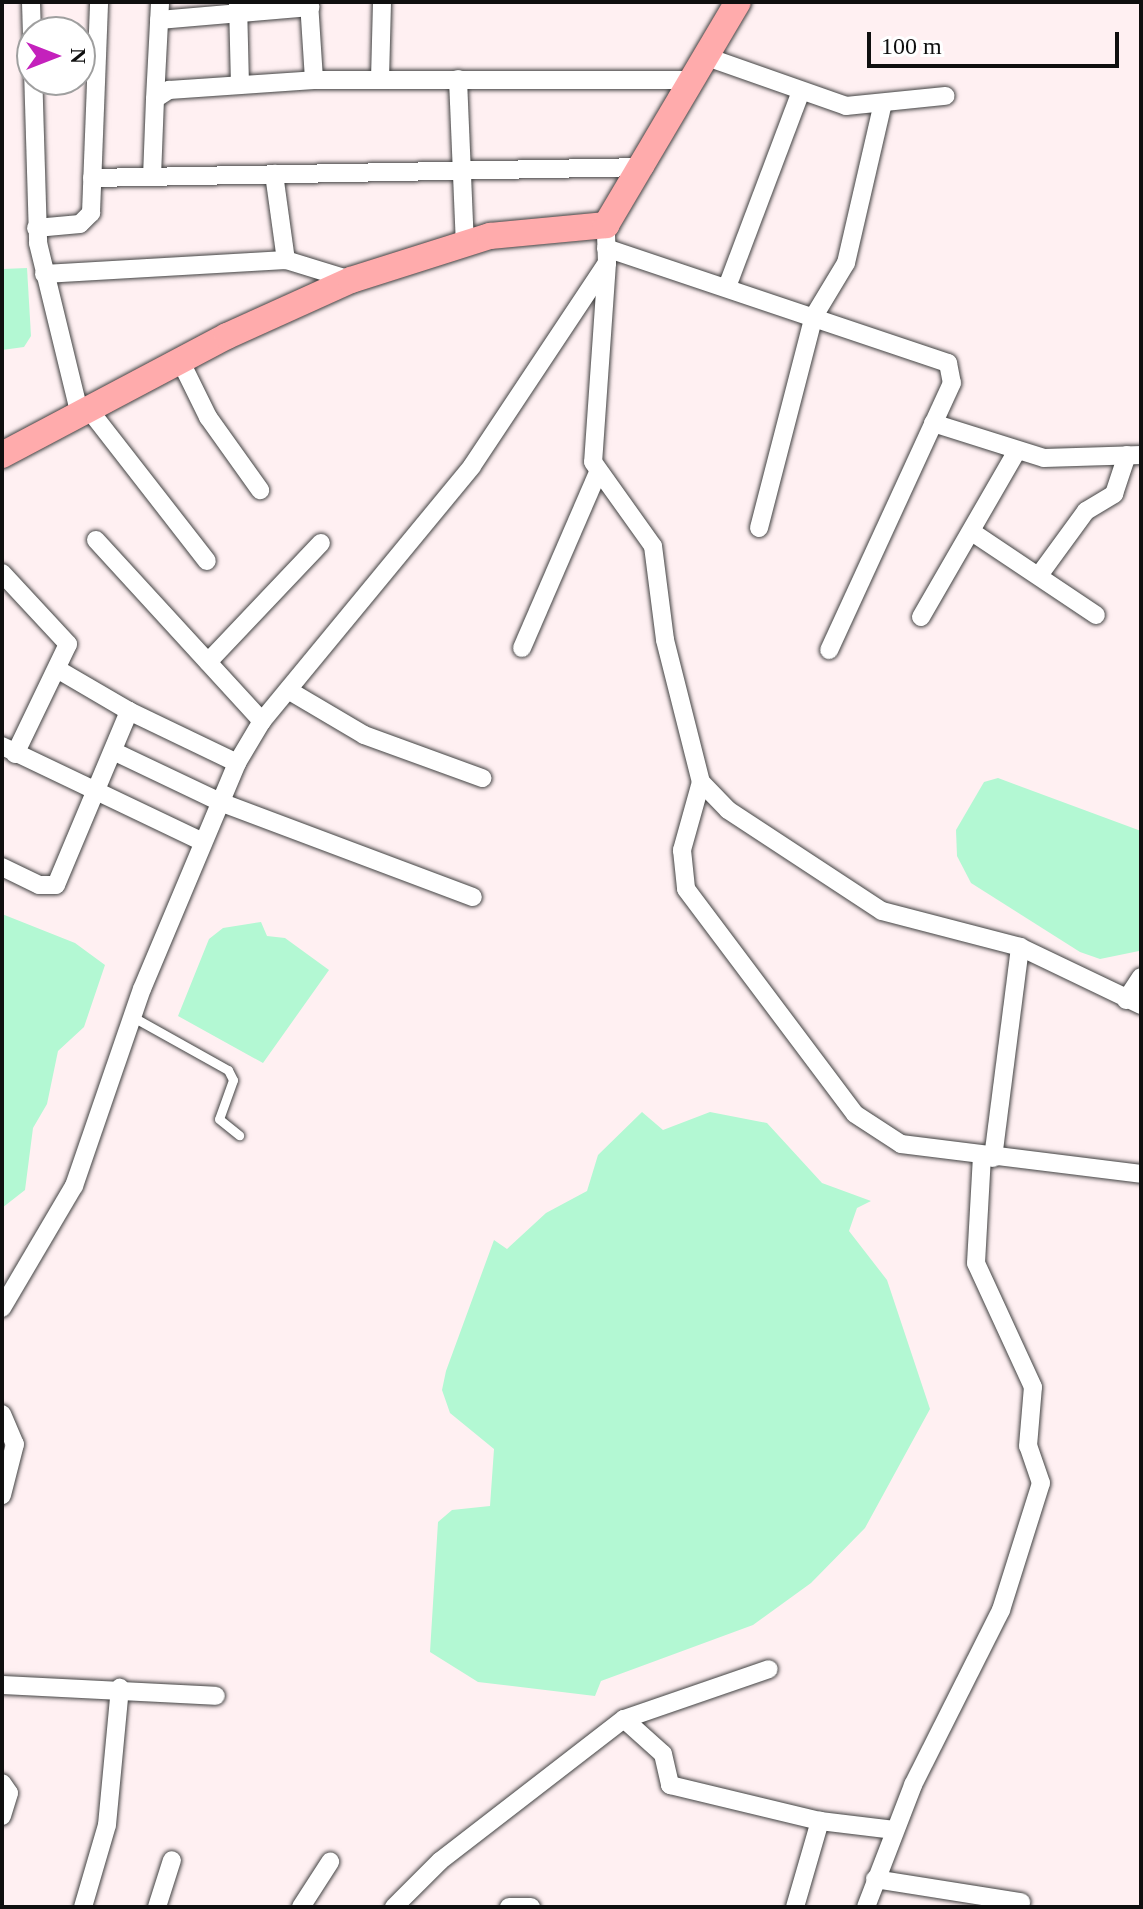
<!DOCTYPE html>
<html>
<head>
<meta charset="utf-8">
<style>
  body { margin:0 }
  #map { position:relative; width:1143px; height:1909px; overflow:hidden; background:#fff0f2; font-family:"Times New Roman",serif }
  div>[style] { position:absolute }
  .water>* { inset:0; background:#b3f8d3 }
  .roads { filter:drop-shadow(0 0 2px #424242) drop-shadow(0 0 2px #424242) }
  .lane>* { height:9px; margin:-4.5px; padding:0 4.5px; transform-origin:4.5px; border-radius:4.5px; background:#fff }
  .street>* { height:18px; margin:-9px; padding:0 9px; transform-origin:9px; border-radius:9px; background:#fff }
  .secondary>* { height:26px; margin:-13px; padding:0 13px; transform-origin:13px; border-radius:13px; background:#ffabac }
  span { translate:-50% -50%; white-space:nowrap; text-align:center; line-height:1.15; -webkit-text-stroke:8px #fff; paint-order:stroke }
  .frame { position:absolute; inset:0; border:4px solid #0f0f0f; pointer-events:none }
  .north { position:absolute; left:16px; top:16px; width:80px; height:80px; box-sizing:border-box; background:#fff; border:2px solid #9f9f9f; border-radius:50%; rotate:90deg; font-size:22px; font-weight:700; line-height:32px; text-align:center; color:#0f0f0f }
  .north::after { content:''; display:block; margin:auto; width:28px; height:36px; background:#c421bc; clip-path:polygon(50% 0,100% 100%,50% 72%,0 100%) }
  .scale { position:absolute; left:867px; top:32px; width:252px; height:36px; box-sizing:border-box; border:4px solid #0f0f0f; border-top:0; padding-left:10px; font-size:24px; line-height:28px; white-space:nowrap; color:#0f0f0f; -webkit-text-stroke:6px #fff; paint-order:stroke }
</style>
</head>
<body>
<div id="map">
  <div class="water">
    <div style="clip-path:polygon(27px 268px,31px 336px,24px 347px,2px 350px,2px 269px)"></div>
    <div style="clip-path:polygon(998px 778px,1141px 831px,1139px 951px,1100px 959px,1080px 952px,971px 883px,957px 856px,956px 830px,984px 782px)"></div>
    <div style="clip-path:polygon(2px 914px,75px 943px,105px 965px,84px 1027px,58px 1051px,47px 1104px,33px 1128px,25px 1190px,2px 1208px)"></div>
    <div style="clip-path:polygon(261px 922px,267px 936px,285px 938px,329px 970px,263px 1063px,178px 1016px,209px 939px,223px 928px)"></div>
    <div style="clip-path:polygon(642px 1112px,663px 1130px,710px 1112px,767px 1123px,822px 1183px,871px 1201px,857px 1208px,849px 1231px,887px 1280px,930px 1409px,865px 1528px,811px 1583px,753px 1625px,601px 1681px,595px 1696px,478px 1682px,430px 1652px,438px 1522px,452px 1510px,490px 1506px,494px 1449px,450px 1413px,442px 1390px,446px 1371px,494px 1240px,507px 1249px,546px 1213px,587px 1191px,598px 1155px)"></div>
  </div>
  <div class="roads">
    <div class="lane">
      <div style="left:133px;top:1017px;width:109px;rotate:29.2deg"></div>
      <div style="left:228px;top:1070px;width:11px;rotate:63deg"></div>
      <div style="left:233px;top:1080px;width:41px;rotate:109.7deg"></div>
      <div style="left:219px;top:1119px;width:26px;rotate:39deg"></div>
    </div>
    <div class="street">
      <div style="left:31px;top:2px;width:241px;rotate:88.3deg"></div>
      <div style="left:38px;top:243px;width:173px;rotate:76.3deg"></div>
      <div style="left:309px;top:2px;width:78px;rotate:86.3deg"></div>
      <div style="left:238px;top:3px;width:81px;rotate:88.6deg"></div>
      <div style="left:159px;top:20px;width:152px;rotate:-4.9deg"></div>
      <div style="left:707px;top:57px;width:147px;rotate:19.4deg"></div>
      <div style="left:846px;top:106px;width:100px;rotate:-5.8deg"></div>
      <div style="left:380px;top:79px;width:77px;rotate:-88.5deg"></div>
      <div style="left:458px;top:79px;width:164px;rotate:87.6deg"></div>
      <div style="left:155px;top:99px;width:97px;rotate:-87deg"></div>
      <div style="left:274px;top:174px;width:87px;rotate:82.1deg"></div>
      <div style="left:152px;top:177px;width:78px;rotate:-87.8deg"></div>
      <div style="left:155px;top:99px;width:17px;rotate:-33deg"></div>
      <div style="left:169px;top:90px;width:145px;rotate:-3.9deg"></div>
      <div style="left:314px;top:80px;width:380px"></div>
      <div style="left:92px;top:178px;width:553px;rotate:-1.14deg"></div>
      <div style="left:36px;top:228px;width:44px;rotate:-5.2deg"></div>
      <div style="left:80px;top:224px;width:16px;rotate:-45deg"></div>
      <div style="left:91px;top:213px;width:211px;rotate:-87.8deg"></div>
      <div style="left:606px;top:248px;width:361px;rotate:18.6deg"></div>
      <div style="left:948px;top:363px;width:20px;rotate:79deg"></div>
      <div style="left:952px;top:383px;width:294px;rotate:114.7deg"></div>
      <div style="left:607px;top:263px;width:199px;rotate:94deg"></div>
      <div style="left:593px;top:462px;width:103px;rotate:54.5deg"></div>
      <div style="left:653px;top:546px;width:95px;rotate:82.7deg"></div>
      <div style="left:665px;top:640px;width:146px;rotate:75.8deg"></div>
      <div style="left:701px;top:782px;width:39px;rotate:46deg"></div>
      <div style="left:728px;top:810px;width:184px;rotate:33.3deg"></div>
      <div style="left:882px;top:911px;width:143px;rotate:14.6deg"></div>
      <div style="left:1020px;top:947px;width:134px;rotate:25.6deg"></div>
      <div style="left:44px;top:274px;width:242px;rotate:-3.3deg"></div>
      <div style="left:286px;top:260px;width:68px;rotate:17.1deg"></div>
      <div style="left:727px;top:287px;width:206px;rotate:-69.3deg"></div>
      <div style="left:180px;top:360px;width:64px;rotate:63.8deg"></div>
      <div style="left:208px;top:417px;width:90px;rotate:54.5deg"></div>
      <div style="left:87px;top:407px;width:195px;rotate:52.1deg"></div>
      <div style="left:933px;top:423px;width:116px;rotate:17.5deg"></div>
      <div style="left:1044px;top:458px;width:97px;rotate:-1.8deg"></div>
      <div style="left:759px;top:528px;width:219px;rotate:-75.5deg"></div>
      <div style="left:814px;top:316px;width:62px;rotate:-58.9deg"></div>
      <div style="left:846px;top:263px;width:160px;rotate:-77deg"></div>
      <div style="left:972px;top:532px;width:149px;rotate:33.8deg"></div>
      <div style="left:96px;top:540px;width:246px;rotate:47.5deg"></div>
      <div style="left:2px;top:573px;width:97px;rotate:47.1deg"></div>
      <div style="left:68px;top:644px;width:122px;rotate:115.7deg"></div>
      <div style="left:1040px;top:574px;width:78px;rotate:-53.9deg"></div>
      <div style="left:1086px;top:511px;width:33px;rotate:-31deg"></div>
      <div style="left:1114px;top:494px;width:41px;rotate:-71.6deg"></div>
      <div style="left:921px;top:617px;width:192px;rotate:-60deg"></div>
      <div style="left:522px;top:648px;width:189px;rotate:-66.6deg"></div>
      <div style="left:208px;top:662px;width:164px;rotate:-46.5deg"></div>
      <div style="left:57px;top:669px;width:83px;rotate:30.3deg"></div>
      <div style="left:288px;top:690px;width:88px;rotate:30.6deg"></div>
      <div style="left:364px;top:735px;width:126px;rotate:20deg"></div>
      <div style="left:2px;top:746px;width:223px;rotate:25.5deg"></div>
      <div style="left:113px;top:751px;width:119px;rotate:25.5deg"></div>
      <div style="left:220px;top:802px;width:270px;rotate:20.6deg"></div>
      <div style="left:701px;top:782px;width:71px;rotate:105.6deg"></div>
      <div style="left:682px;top:850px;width:39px;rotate:84deg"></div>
      <div style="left:686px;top:889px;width:281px;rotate:53.1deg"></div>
      <div style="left:855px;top:1114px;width:55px;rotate:33.1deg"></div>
      <div style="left:901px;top:1144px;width:242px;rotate:7.1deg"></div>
      <div style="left:2px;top:867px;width:41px;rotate:25.9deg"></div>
      <div style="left:39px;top:885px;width:17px"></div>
      <div style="left:56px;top:885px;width:189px;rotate:-67.2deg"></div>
      <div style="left:129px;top:711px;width:120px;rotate:25.7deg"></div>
      <div style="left:1126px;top:1000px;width:27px;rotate:-57deg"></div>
      <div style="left:993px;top:1158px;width:213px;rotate:-82.7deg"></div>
      <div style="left:2px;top:1308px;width:142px;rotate:-59.5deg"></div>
      <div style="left:74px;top:1186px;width:208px;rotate:-71deg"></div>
      <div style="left:142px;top:989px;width:245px;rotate:-67.2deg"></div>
      <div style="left:237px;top:763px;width:49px;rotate:-59.2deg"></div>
      <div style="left:262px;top:721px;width:330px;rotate:-50.5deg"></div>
      <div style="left:472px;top:466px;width:244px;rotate:-56.4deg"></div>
      <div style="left:607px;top:263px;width:38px;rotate:-92deg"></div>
      <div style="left:2px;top:1414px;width:33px;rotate:67deg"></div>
      <div style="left:15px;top:1444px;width:53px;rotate:104.3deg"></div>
      <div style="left:2px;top:1685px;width:214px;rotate:2.9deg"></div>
      <div style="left:624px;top:1719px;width:52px;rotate:41.9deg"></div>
      <div style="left:663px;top:1754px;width:32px;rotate:77deg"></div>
      <div style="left:670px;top:1785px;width:154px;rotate:13.5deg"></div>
      <div style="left:820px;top:1821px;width:75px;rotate:6.9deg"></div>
      <div style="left:2px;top:1783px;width:12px;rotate:55deg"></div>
      <div style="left:9px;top:1793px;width:24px;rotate:107deg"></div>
      <div style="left:875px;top:1879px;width:148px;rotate:9deg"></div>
      <div style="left:83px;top:1907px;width:85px;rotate:-73.7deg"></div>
      <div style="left:107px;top:1825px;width:138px;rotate:-84.6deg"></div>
      <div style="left:157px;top:1907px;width:49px;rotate:-72.3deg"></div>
      <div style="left:301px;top:1907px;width:54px;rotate:-57.2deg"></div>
      <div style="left:394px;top:1907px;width:65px;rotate:-45deg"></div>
      <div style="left:440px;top:1861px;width:232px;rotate:-37.7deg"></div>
      <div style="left:624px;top:1719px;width:153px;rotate:-19deg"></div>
      <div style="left:509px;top:1907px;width:22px"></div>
      <div style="left:795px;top:1907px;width:90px;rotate:-73.8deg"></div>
      <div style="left:866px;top:1907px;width:131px;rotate:-68.9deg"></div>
      <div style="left:913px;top:1785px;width:196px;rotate:-63.3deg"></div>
      <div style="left:1001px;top:1610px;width:133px;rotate:-72.5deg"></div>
      <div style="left:1041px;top:1483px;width:39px;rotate:-109deg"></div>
      <div style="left:1028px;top:1446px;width:59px;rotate:-85.2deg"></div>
      <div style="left:1033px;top:1387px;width:136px;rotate:-114.7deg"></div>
      <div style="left:976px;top:1263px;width:106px;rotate:-86.8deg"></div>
    </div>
    <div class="secondary">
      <div style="left:2px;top:455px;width:255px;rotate:-27.9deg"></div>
      <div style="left:227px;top:336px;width:136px;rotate:-24.3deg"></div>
      <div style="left:351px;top:280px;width:146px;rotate:-17.6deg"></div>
      <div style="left:490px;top:236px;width:117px;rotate:-5.4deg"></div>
      <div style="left:606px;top:225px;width:259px;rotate:-59.4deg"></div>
    </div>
  </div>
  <div class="frame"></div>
  <div class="north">N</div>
  <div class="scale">100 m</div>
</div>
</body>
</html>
